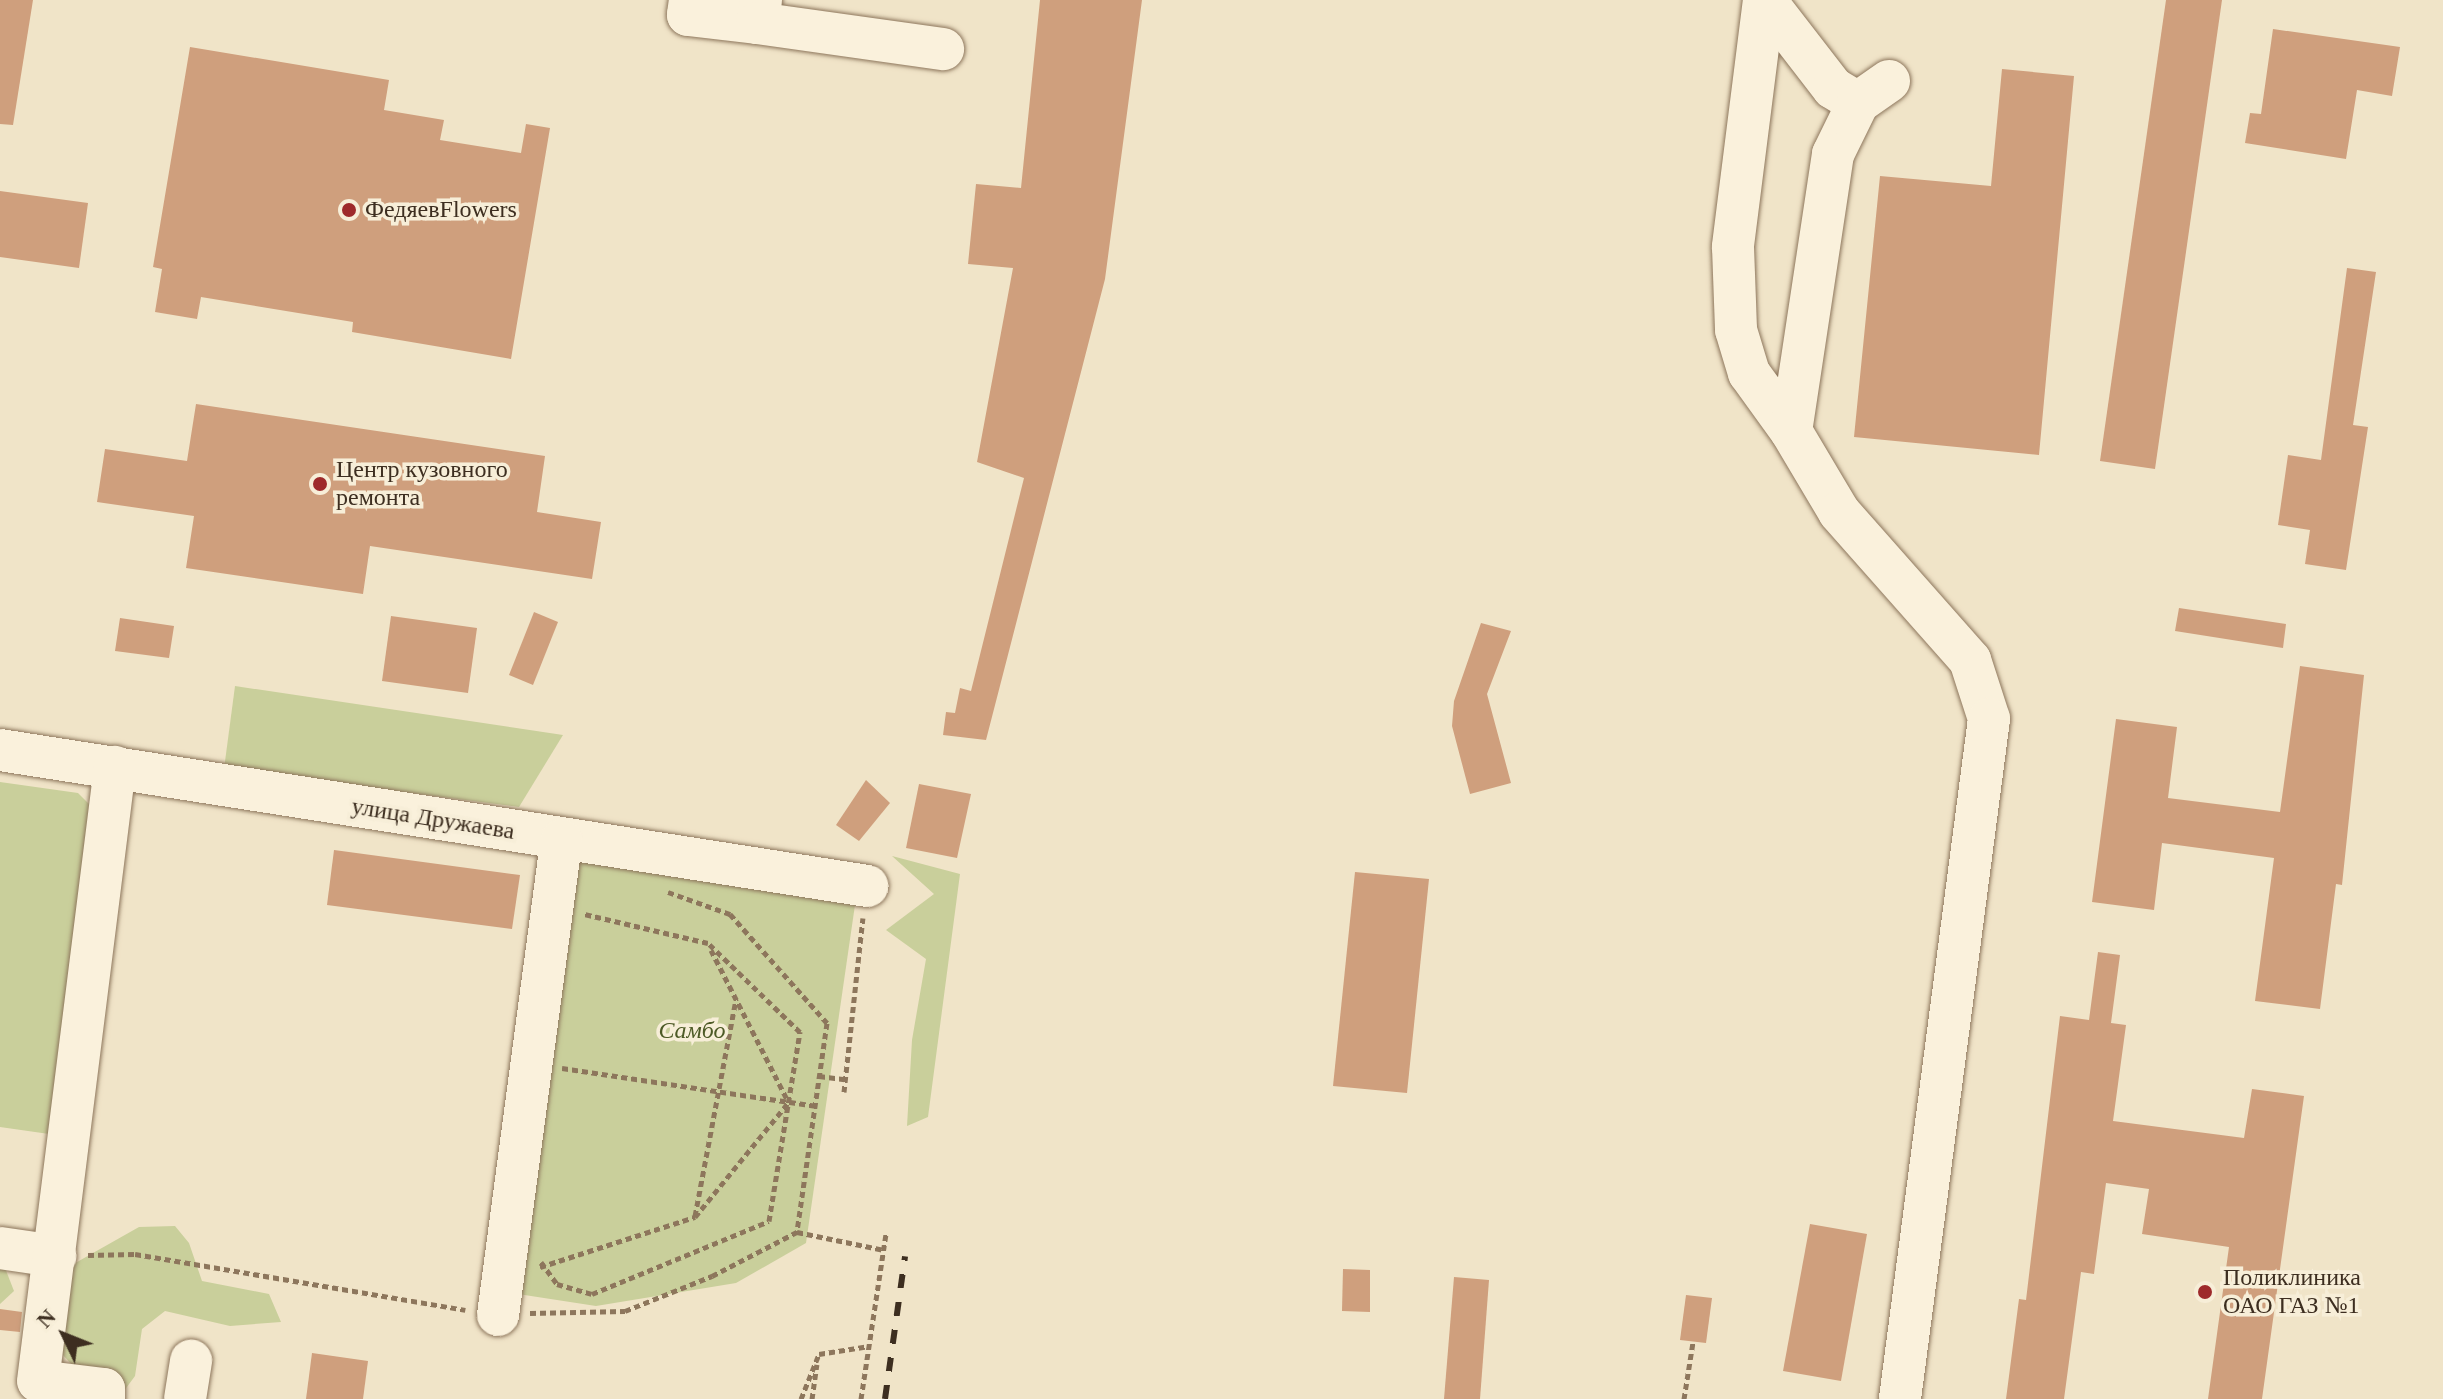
<!DOCTYPE html>
<html>
<head>
<meta charset="utf-8">
<style>
  body { margin:0 }
  #map { position:relative; width:2443px; height:1399px; overflow:hidden; background:#f0e4c8; font-family:"Times New Roman",serif }
  div>[style] { position:absolute }
  .green>* { inset:0; background:#c9cf9b }
  .building>* { inset:0; background:#cf9f7d }
  .path>* { height:5px; margin-top:-2.5px; transform-origin:0; background:repeating-linear-gradient(90deg,#8d765c 0 6px,transparent 0 10px) }
  .roads { filter:drop-shadow(0 0 2px #8d765c) drop-shadow(0 0 2px #8d765c) }
  .minor>* { height:42px; margin:-21px; padding:0 21px; transform-origin:21px; border-radius:21px; background:#faf1dc }
  .rail>* { height:6px; margin-top:-3px; transform-origin:0; background:repeating-linear-gradient(90deg,#3d2e20 0 14px,transparent 0 28px) }
  .dots>* { width:22px; height:22px; translate:-50% -50%; box-sizing:border-box; border:4px solid #f7eed8; border-radius:50% }
  span { translate:-50% -50%; white-space:nowrap; text-align:center; line-height:1.15; -webkit-text-stroke:7px #f7eed8; paint-order:stroke }
  .poi-label { font-size:24px; color:#3d2e20 }
  .left { translate:0 -50%; text-align:left }
  .street-label { font-size:24px; color:#3d2e20 }
  .park-label { font-size:24px; color:#4d5a26; font-style:italic }
  .north { position:absolute; left:24px; top:1295px; width:80px; height:80px; -webkit-text-stroke:6px #f7eed8; paint-order:stroke; rotate:313deg; font-size:22px; font-weight:700; line-height:32px; text-align:center; color:#3d2e20 }
  .north::after { content:''; display:block; margin:auto; width:28px; height:36px; background:#3d2e20; clip-path:polygon(50% 0,100% 100%,50% 72%,0 100%) }
</style>
</head>
<body>
<div id="map">
  <div class="green">
    <div style="clip-path:polygon(235px 686px,563px 735px,519px 807px,224px 769px)"></div>
    <div style="clip-path:polygon(0 782px,78px 793px,93px 808px,56px 1135px,0 1127px)"></div>
    <div style="clip-path:polygon(569px 852px,856px 898px,806px 1243px,736px 1283px,596px 1306px,518px 1294px)"></div>
    <div style="clip-path:polygon(892px 856px,960px 874px,928px 1117px,907px 1126px,912px 1040px,926px 959px,886px 930px,934px 894px)"></div>
    <div style="clip-path:polygon(175px 1226px,189px 1243px,202px 1281px,269px 1294px,281px 1322px,230px 1326px,165px 1311px,142px 1329px,135px 1376px,118px 1399px,73px 1366px,51px 1342px,47px 1279px,139px 1227px)"></div>
    <div style="clip-path:polygon(0 1255px,14px 1291px,0 1304px)"></div>
  </div>
  <div class="building">
    <div style="clip-path:polygon(0 0,33px 0,13px 125px,0 124px)"></div>
    <div style="clip-path:polygon(1040px 0,1142px 0,1105px 279px,986px 740px,943px 735px,946px 712px,955px 713px,960px 688px,971px 691px,1024px 478px,977px 462px,1013px 268px,968px 264px,976px 184px,1021px 188px)"></div>
    <div style="clip-path:polygon(2166px 0,2222px 0,2155px 469px,2100px 461px)"></div>
    <div style="clip-path:polygon(2273px 29px,2400px 47px,2392px 96px,2357px 90px,2346px 159px,2245px 143px,2250px 113px,2261px 114px)"></div>
    <div style="clip-path:polygon(190px 47px,389px 80px,384px 110px,444px 120px,440px 140px,521px 153px,526px 124px,550px 128px,511px 359px,352px 332px,353px 322px,201px 297px,197px 319px,155px 312px,162px 269px,153px 267px)"></div>
    <div style="clip-path:polygon(2002px 69px,2074px 76px,2039px 455px,1854px 437px,1880px 176px,1991px 186px)"></div>
    <div style="clip-path:polygon(0 191px,88px 203px,79px 268px,0 257px)"></div>
    <div style="clip-path:polygon(2347px 268px,2376px 272px,2353px 425px,2368px 427px,2346px 570px,2305px 564px,2310px 530px,2278px 525px,2288px 455px,2321px 460px)"></div>
    <div style="clip-path:polygon(196px 404px,545px 456px,537px 512px,601px 522px,592px 579px,370px 546px,363px 594px,186px 568px,194px 516px,97px 502px,105px 449px,187px 461px)"></div>
    <div style="clip-path:polygon(2179px 608px,2286px 624px,2283px 648px,2175px 631px)"></div>
    <div style="clip-path:polygon(534px 612px,558px 622px,533px 685px,509px 675px)"></div>
    <div style="clip-path:polygon(391px 616px,477px 628px,468px 693px,382px 681px)"></div>
    <div style="clip-path:polygon(120px 618px,174px 626px,169px 658px,115px 651px)"></div>
    <div style="clip-path:polygon(1481px 623px,1511px 631px,1487px 694px,1511px 783px,1470px 794px,1452px 726px,1454px 701px)"></div>
    <div style="clip-path:polygon(2300px 666px,2364px 675px,2342px 885px,2336px 884px,2320px 1009px,2255px 1001px,2274px 858px,2162px 843px,2154px 910px,2092px 902px,2116px 719px,2177px 727px,2168px 798px,2280px 812px)"></div>
    <div style="clip-path:polygon(866px 780px,890px 803px,859px 841px,836px 825px)"></div>
    <div style="clip-path:polygon(919px 784px,971px 794px,957px 858px,906px 848px)"></div>
    <div style="clip-path:polygon(334px 850px,520px 875px,512px 929px,327px 905px)"></div>
    <div style="clip-path:polygon(1355px 872px,1429px 879px,1407px 1093px,1333px 1086px)"></div>
    <div style="clip-path:polygon(2098px 952px,2120px 955px,2111px 1023px,2126px 1025px,2113px 1121px,2244px 1138px,2252px 1089px,2304px 1096px,2262px 1399px,2208px 1399px,2229px 1247px,2142px 1234px,2149px 1189px,2106px 1183px,2094px 1274px,2081px 1272px,2064px 1399px,2006px 1399px,2019px 1299px,2026px 1300px,2060px 1016px,2089px 1020px)"></div>
    <div style="clip-path:polygon(1810px 1224px,1867px 1234px,1841px 1381px,1783px 1371px)"></div>
    <div style="clip-path:polygon(1343px 1269px,1370px 1270px,1370px 1312px,1342px 1311px)"></div>
    <div style="clip-path:polygon(1454px 1277px,1489px 1280px,1480px 1399px,1444px 1399px)"></div>
    <div style="clip-path:polygon(1686px 1295px,1712px 1298px,1706px 1343px,1680px 1340px)"></div>
    <div style="clip-path:polygon(0 1309px,22px 1312px,20px 1332px,0 1330px)"></div>
    <div style="clip-path:polygon(312px 1353px,368px 1361px,363px 1399px,306px 1399px)"></div>
  </div>
  <div class="path">
    <div style="left:668px;top:892px;width:66px;rotate:19.5deg"></div>
    <div style="left:730px;top:914px;width:146px;rotate:48.3deg"></div>
    <div style="left:827px;top:1023px;width:211px;rotate:98.2deg"></div>
    <div style="left:711px;top:950px;width:169px;rotate:63deg"></div>
    <div style="left:562px;top:1068px;width:256px;rotate:8.5deg"></div>
    <div style="left:819px;top:1076px;width:26px;rotate:7deg"></div>
    <div style="left:844px;top:1092px;width:175px;rotate:-83.8deg"></div>
    <div style="left:695px;top:1216px;width:221px;rotate:-79.3deg"></div>
    <div style="left:88px;top:1255px;width:47px;rotate:-1.2deg"></div>
    <div style="left:135px;top:1254px;width:335px;rotate:9.6deg"></div>
    <div style="left:541px;top:1262px;width:27px;rotate:54deg"></div>
    <div style="left:557px;top:1284px;width:36px;rotate:16deg"></div>
    <div style="left:592px;top:1294px;width:191px;rotate:-22.4deg"></div>
    <div style="left:769px;top:1221px;width:192px;rotate:-80.7deg"></div>
    <div style="left:800px;top:1032px;width:128px;rotate:-135.9deg"></div>
    <div style="left:708px;top:943px;width:127px;rotate:-166.8deg"></div>
    <div style="left:540px;top:1267px;width:163px;rotate:-17.9deg"></div>
    <div style="left:695px;top:1217px;width:147px;rotate:-50.8deg"></div>
    <div style="left:530px;top:1313px;width:95px;rotate:-1.2deg"></div>
    <div style="left:625px;top:1311px;width:94px;rotate:-21.9deg"></div>
    <div style="left:712px;top:1276px;width:96px;rotate:-27.4deg"></div>
    <div style="left:797px;top:1232px;width:89px;rotate:11.7deg"></div>
    <div style="left:801px;top:1399px;width:48px;rotate:-68.2deg"></div>
    <div style="left:819px;top:1354px;width:51px;rotate:-9.1deg"></div>
    <div style="left:812px;top:1399px;width:35px;rotate:-82deg"></div>
    <div style="left:861px;top:1399px;width:167px;rotate:-81.4deg"></div>
    <div style="left:1684px;top:1399px;width:58px;rotate:-81deg"></div>
  </div>
  <div class="roads">
    <div class="minor">
      <div style="left:690px;top:0;width:15px;rotate:98deg"></div>
      <div style="left:688px;top:15px;width:69px;rotate:6.6deg"></div>
      <div style="left:757px;top:23px;width:23px;rotate:-80deg"></div>
      <div style="left:1764px;top:0;width:249px;rotate:97.2deg"></div>
      <div style="left:1733px;top:247px;width:83px;rotate:87.9deg"></div>
      <div style="left:1736px;top:330px;width:45px;rotate:73.2deg"></div>
      <div style="left:1749px;top:373px;width:72px;rotate:54.1deg"></div>
      <div style="left:1765px;top:0;width:111px;rotate:52.3deg"></div>
      <div style="left:1833px;top:88px;width:29px;rotate:31deg"></div>
      <div style="left:757px;top:23px;width:188px;rotate:8deg"></div>
      <div style="left:1889px;top:81px;width:38px;rotate:145deg"></div>
      <div style="left:1858px;top:103px;width:57px;rotate:116.1deg"></div>
      <div style="left:1833px;top:154px;width:280px;rotate:98.6deg"></div>
      <div style="left:1791px;top:431px;width:94px;rotate:59.3deg"></div>
      <div style="left:1839px;top:512px;width:198px;rotate:48.5deg"></div>
      <div style="left:1970px;top:660px;width:62px;rotate:72.1deg"></div>
      <div style="left:1989px;top:719px;width:686px;rotate:97.46deg"></div>
      <div style="left:0;top:750px;width:878px;rotate:8.91deg"></div>
      <div style="left:0;top:1248px;width:56px;rotate:8.3deg"></div>
      <div style="left:498px;top:1315px;width:479px;rotate:-82.4deg"></div>
      <div style="left:104px;top:1399px;width:10px;rotate:-90deg"></div>
      <div style="left:104px;top:1389px;width:66px;rotate:-173.1deg"></div>
      <div style="left:38px;top:1381px;width:619px;rotate:-82.85deg"></div>
      <div style="left:185px;top:1399px;width:39px;rotate:-81deg"></div>
    </div>
  </div>
  <div class="rail">
    <div style="left:885px;top:1399px;width:144px;rotate:-82deg"></div>
  </div>
  <div class="dots">
    <div style="left:349px;top:210px;background:#9e2a2b"></div>
    <div style="left:320px;top:484px;background:#9e2a2b"></div>
    <div style="left:2205px;top:1292px;background:#9e2a2b"></div>
  </div>
  <div class="poi-label">
    <span class="left" style="left:365px;top:210px">ФедяевFlowers</span>
    <span class="left" style="left:336px;top:484px">Центр кузовного<br>ремонта</span>
    <span class="left" style="left:2223px;top:1292px">Поликлиника<br>ОАО ГАЗ №1</span>
  </div>
  <div class="street-label">
    <span style="left:433px;top:819px;rotate:9deg">улица Дружаева</span>
  </div>
  <div class="park-label">
    <span style="left:692px;top:1031px">Самбо</span>
  </div>
  <div class="north">N</div>
</div>
</body>
</html>
